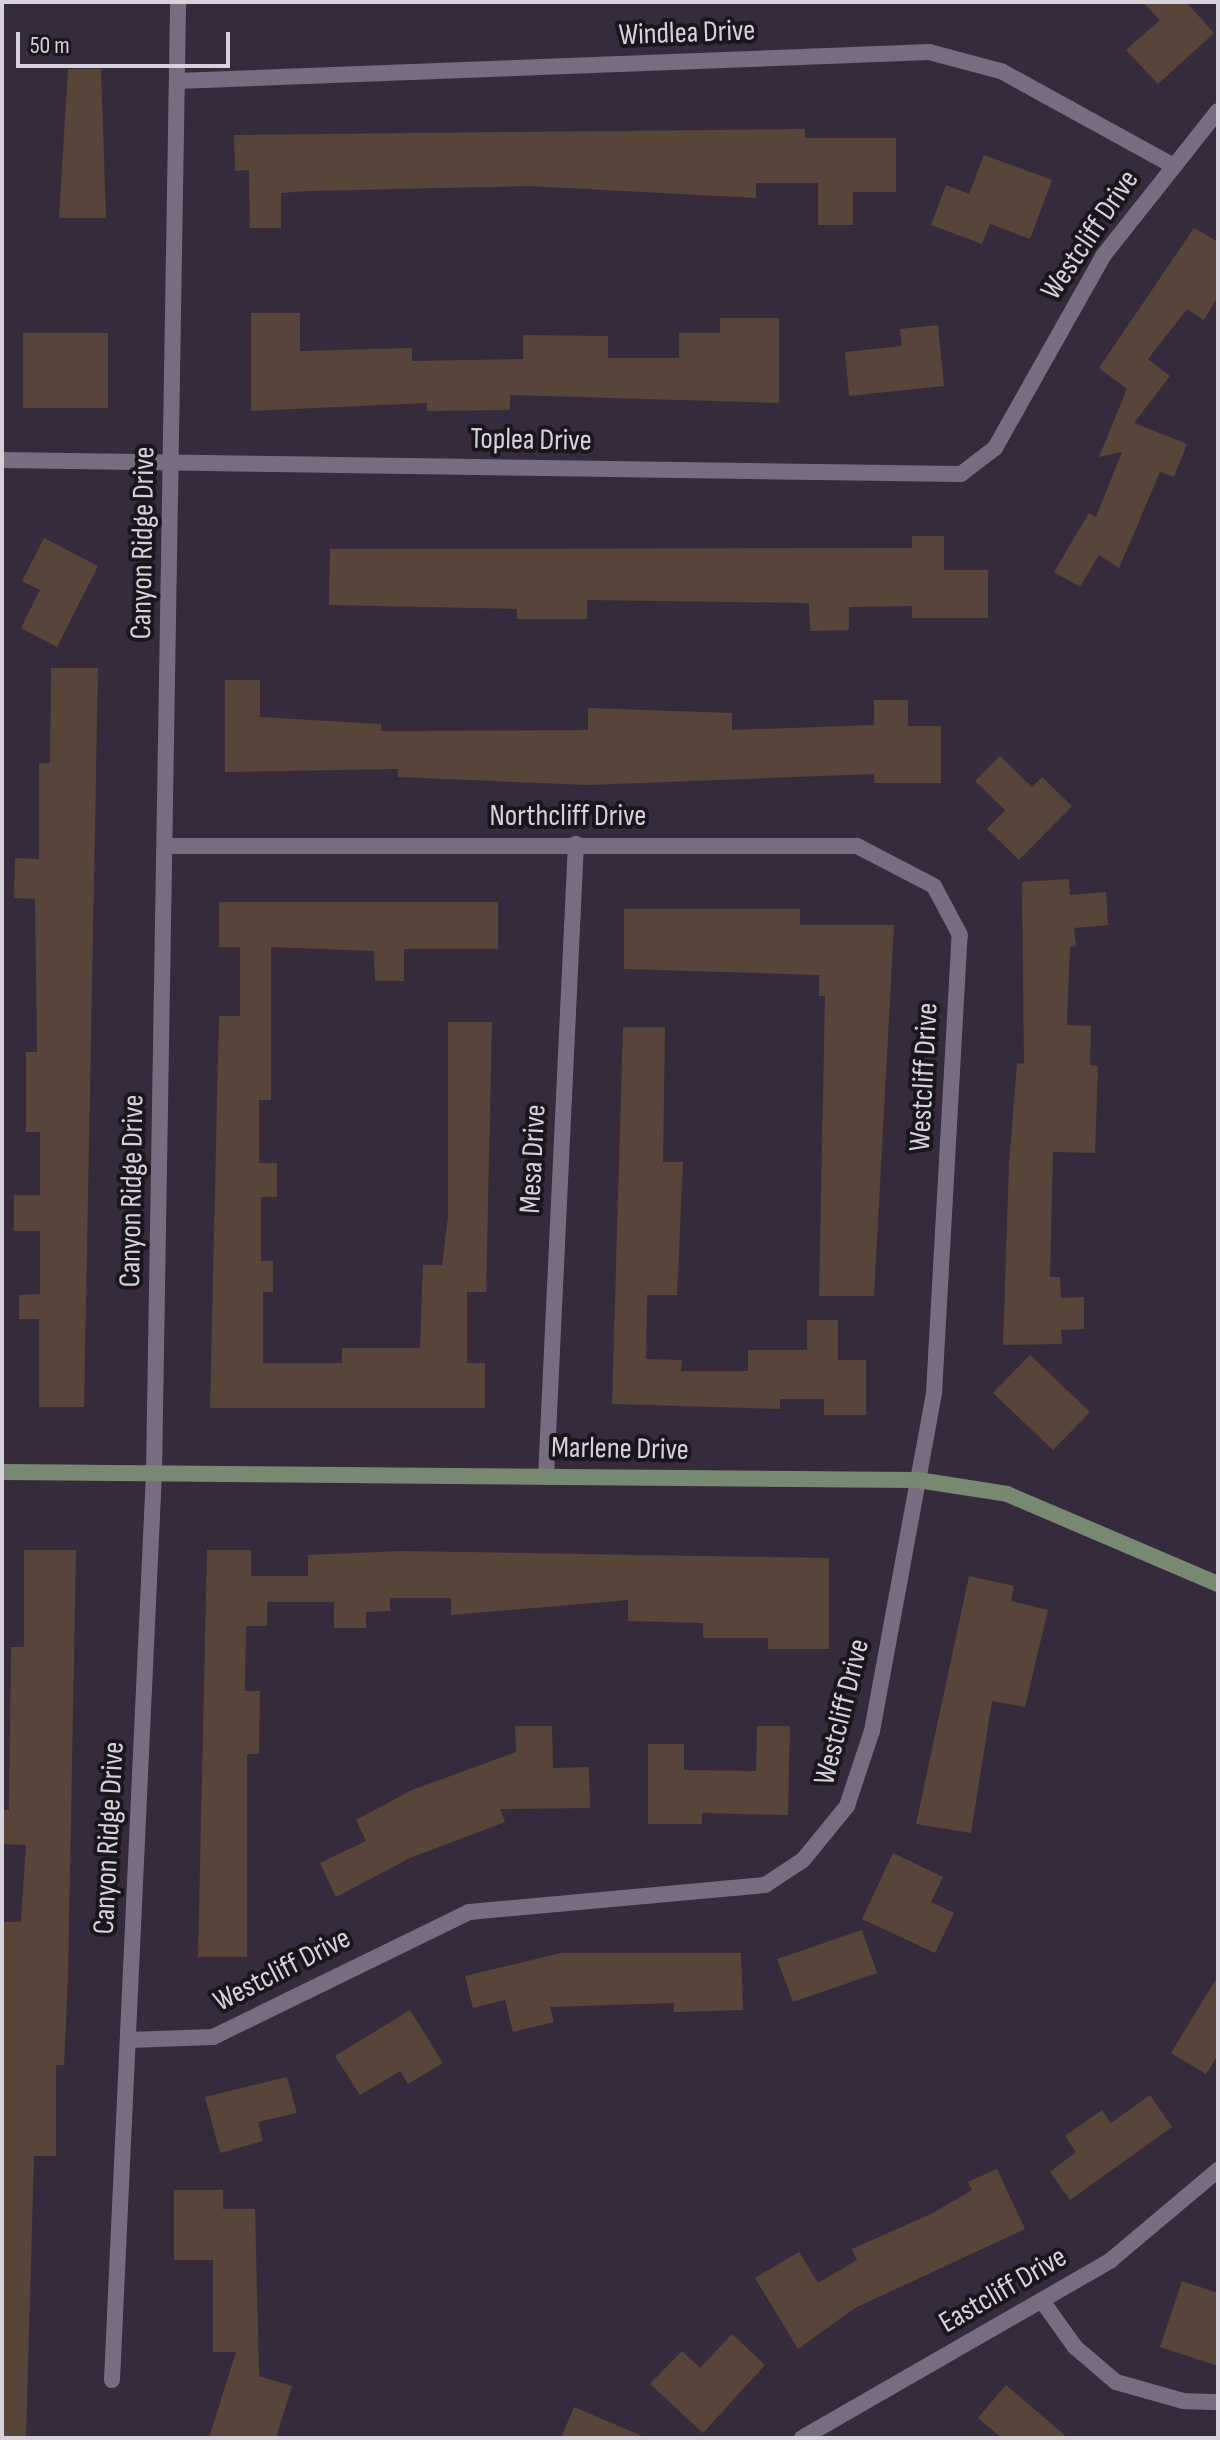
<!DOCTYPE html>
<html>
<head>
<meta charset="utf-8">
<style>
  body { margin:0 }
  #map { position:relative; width:1220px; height:2440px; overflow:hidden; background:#352b3c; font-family:"Sofia Sans Condensed",sans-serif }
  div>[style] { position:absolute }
  .building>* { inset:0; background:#584539 }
  .street>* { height:16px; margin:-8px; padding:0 8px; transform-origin:8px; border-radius:8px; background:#786d80 }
  .secondary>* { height:16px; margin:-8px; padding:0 8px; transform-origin:8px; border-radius:8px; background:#788972 }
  span { translate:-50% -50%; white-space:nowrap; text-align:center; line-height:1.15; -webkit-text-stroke:8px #1a161d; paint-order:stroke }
  .street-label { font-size:30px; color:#d7d1dc }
  .frame { position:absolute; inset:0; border:4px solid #d7d1dc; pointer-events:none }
  .scale { position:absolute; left:16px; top:32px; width:214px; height:36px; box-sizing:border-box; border:4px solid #d7d1dc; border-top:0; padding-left:10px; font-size:24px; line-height:28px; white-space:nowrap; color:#d7d1dc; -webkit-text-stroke:6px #1a161d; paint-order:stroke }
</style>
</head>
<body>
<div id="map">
  <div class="building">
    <div style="clip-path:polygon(1143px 2px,1186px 2px,1214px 33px,1158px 84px,1126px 50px,1160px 20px)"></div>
    <div style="clip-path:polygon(68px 69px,101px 69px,106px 218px,59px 218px)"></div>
    <div style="clip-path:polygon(805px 129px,805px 138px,896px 138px,896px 192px,853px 192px,853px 225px,818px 225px,818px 183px,756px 183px,756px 198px,528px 186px,309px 191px,281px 193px,281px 228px,250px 228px,249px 170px,235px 171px,234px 135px)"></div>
    <div style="clip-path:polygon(984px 155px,1052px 180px,1030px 239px,990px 224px,982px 244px,931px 225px,946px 185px,969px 194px)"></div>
    <div style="clip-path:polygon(1194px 228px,1218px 242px,1218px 296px,1204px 320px,1187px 309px,1148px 359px,1170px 376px,1134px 423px,1187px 444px,1174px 477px,1160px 472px,1119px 568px,1099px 555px,1080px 587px,1054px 572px,1089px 513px,1096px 517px,1122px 452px,1099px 457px,1127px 389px,1099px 368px)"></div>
    <div style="clip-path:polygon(251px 313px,300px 313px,300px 351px,412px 348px,412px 361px,523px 359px,523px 335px,608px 336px,608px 358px,679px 358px,679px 333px,720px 333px,720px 318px,779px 318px,779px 403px,510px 395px,510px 410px,427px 411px,427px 403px,251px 411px)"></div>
    <div style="clip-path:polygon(938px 325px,944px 386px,849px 396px,845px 352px,902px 346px,900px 329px)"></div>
    <div style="clip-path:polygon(23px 333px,108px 333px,108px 408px,23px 408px)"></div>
    <div style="clip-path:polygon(912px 536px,944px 536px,944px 570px,988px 570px,988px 618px,912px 618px,912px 606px,849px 607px,849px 630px,810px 631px,809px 603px,587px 600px,587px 619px,517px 619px,517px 609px,329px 605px,330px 549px,912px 548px)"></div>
    <div style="clip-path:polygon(44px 538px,98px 566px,57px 647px,21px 628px,40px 590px,22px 581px)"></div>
    <div style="clip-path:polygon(51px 668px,98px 668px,84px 1407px,39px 1407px,39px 1319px,19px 1319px,19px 1295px,40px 1294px,40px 1231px,14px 1231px,14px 1195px,40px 1195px,40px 1132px,26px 1132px,26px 1052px,37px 1052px,35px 899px,14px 898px,15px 858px,39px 859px,39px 763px,50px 763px)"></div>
    <div style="clip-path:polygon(225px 680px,260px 680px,260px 717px,381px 724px,381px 731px,588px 730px,588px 708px,732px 713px,732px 730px,874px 725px,874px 700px,908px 700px,908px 726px,941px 726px,941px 783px,874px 783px,874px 774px,588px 785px,398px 777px,398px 769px,225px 772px)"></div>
    <div style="clip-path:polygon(1000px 756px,1032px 787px,1042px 777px,1072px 806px,1019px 860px,987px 829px,1005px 810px,975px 781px)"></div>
    <div style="clip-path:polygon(1069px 879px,1070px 895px,1106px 892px,1108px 925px,1074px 928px,1076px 946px,1070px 947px,1067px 1025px,1091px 1026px,1090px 1065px,1098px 1066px,1095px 1153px,1053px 1152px,1050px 1277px,1060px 1277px,1061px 1298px,1084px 1297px,1084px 1329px,1061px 1330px,1062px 1344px,1003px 1345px,1009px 1165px,1017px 1063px,1024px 1064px,1022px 882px)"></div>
    <div style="clip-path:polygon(219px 902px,498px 902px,498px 949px,404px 949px,404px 981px,375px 981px,374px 951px,271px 947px,271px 1100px,259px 1100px,259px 1163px,277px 1163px,277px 1197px,261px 1197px,261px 1261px,273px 1261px,273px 1292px,263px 1292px,263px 1363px,342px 1363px,342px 1348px,420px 1348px,423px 1265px,442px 1265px,448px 1216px,448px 1022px,492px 1022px,486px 1292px,467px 1292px,467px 1363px,485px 1363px,485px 1408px,210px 1408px,219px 1016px,240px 1016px,240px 947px,219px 947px)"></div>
    <div style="clip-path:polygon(624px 909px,800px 909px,800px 925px,894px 925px,874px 1296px,819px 1296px,825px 996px,819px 996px,819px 975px,624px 969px)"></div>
    <div style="clip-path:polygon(623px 1027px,665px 1027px,663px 1162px,683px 1162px,677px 1295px,647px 1295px,646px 1359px,682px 1360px,681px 1371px,748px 1371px,748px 1350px,807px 1350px,807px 1320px,838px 1320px,838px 1360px,866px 1360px,866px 1415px,824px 1415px,824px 1399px,780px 1399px,780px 1409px,612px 1404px)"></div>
    <div style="clip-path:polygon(1030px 1355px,1090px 1412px,1053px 1450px,993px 1393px)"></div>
    <div style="clip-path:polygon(24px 1550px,76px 1550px,68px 1978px,64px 2065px,56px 2065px,56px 2156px,34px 2156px,26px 2438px,2px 2438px,2px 1922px,21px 1922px,26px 1845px,2px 1844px,2px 1810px,9px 1810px,11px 1647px,24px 1647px)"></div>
    <div style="clip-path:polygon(207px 1550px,251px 1550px,251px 1576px,308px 1576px,308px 1555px,402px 1551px,829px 1558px,829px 1649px,768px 1649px,768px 1638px,703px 1638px,703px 1623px,628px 1621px,628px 1600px,451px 1615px,451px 1598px,390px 1598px,390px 1611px,366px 1612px,366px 1628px,334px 1628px,334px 1602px,267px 1602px,267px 1626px,246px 1626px,245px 1691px,260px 1691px,259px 1754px,247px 1754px,247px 1957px,198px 1957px)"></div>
    <div style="clip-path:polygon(969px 1576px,1014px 1586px,1011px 1601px,1048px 1610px,1025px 1707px,992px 1701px,971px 1833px,916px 1824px)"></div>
    <div style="clip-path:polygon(515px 1726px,552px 1726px,553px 1768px,589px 1767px,590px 1808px,500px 1809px,505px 1822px,410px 1858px,336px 1897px,320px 1863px,366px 1841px,356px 1820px,412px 1790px,516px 1752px)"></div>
    <div style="clip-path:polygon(757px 1726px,790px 1726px,788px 1815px,702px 1813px,702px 1824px,648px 1824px,648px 1744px,684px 1744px,684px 1770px,756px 1771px)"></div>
    <div style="clip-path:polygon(893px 1853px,943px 1877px,931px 1902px,954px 1913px,935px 1953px,862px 1919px)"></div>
    <div style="clip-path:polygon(862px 1930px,877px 1973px,793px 2002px,777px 1959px)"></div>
    <div style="clip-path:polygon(561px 1953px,741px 1953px,743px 2010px,674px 2012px,674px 2003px,550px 2007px,554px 2022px,513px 2032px,505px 2000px,473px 2008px,465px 1976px)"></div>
    <div style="clip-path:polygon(1218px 1976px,1218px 2055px,1206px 2074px,1171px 2053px)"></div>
    <div style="clip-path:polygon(410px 2010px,443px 2063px,408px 2084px,400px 2071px,360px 2095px,335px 2056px)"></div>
    <div style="clip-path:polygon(287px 2077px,297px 2113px,258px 2122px,263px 2141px,220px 2153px,205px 2097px)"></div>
    <div style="clip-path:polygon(1150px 2095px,1172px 2127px,1070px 2200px,1050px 2172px,1076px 2152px,1065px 2136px,1102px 2110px,1111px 2123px)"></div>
    <div style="clip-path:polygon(997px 2169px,1025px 2229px,855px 2308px,798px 2349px,755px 2278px,799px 2252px,818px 2283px,857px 2260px,852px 2249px,933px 2213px,972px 2190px,968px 2182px)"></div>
    <div style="clip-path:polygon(174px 2190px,223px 2190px,223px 2209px,255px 2209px,259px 2376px,292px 2386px,276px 2438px,209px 2438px,236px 2352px,213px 2352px,213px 2260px,174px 2260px)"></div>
    <div style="clip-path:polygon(1182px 2281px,1218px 2293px,1218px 2366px,1160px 2347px)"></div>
    <div style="clip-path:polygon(732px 2334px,765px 2365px,703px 2433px,650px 2384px,682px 2351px,700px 2368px)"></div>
    <div style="clip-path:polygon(1006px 2385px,1068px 2438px,1002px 2438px,978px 2418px)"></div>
    <div style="clip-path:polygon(574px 2407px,647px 2438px,561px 2438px)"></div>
  </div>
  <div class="street">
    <div style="left:178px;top:81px;width:752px;rotate:-2.21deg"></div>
    <div style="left:929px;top:52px;width:74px;rotate:14.8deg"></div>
    <div style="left:1001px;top:71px;width:195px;rotate:28.8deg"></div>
    <div style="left:2px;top:460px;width:959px;rotate:0.84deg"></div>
    <div style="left:961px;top:474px;width:43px;rotate:-37.4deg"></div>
    <div style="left:995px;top:448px;width:220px;rotate:-60.6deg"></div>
    <div style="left:1103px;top:256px;width:185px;rotate:-51.6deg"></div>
    <div style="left:546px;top:1477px;width:634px;rotate:-87.29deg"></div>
    <div style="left:128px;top:2040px;width:85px;rotate:-2deg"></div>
    <div style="left:213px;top:2037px;width:285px;rotate:-26deg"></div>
    <div style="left:469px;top:1912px;width:297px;rotate:-5.2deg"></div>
    <div style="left:765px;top:1885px;width:45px;rotate:-33.3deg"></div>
    <div style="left:803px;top:1860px;width:70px;rotate:-50.8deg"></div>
    <div style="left:847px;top:1806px;width:79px;rotate:-71.6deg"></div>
    <div style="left:872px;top:1731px;width:344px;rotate:-79.6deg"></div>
    <div style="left:934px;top:1393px;width:459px;rotate:-86.8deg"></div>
    <div style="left:960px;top:935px;width:55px;rotate:-118deg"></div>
    <div style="left:934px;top:886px;width:87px;rotate:-152.5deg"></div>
    <div style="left:857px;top:846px;width:690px;rotate:180deg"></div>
    <div style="left:1042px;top:2301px;width:57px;rotate:54.3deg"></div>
    <div style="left:1075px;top:2347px;width:54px;rotate:40.5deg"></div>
    <div style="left:1116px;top:2382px;width:70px;rotate:15.8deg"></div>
    <div style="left:1183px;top:2401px;width:35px;rotate:2deg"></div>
    <div style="left:112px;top:2380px;width:909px;rotate:-87.35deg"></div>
    <div style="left:154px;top:1472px;width:1470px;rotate:-89.06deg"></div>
    <div style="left:802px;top:2438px;width:357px;rotate:-29.9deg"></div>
    <div style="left:1111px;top:2260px;width:140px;rotate:-40.1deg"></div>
  </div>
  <div class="secondary">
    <div style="left:2px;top:1472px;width:916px;rotate:0.5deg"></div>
    <div style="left:918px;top:1480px;width:90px;rotate:8.9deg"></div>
    <div style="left:1007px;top:1494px;width:229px;rotate:23.1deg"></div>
  </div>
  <div class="street-label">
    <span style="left:687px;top:33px;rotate:-2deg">Windlea Drive</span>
    <span style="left:1090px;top:235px;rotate:-56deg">Westcliff Drive</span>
    <span style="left:531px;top:440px;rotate:1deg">Toplea Drive</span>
    <span style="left:143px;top:543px;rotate:-89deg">Canyon Ridge Drive</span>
    <span style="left:568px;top:816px">Northcliff Drive</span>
    <span style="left:924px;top:1077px;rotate:-87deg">Westcliff Drive</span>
    <span style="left:533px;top:1159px;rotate:-87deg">Mesa Drive</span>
    <span style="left:132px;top:1191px;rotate:-89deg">Canyon Ridge Drive</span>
    <span style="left:620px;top:1449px;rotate:1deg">Marlene Drive</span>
    <span style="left:842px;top:1712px;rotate:-76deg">Westcliff Drive</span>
    <span style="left:109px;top:1838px;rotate:-87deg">Canyon Ridge Drive</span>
    <span style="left:282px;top:1970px;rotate:-27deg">Westcliff Drive</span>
    <span style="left:1003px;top:2290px;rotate:-30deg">Eastcliff Drive</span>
  </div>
  <div class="frame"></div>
  <div class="scale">50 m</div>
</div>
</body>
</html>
